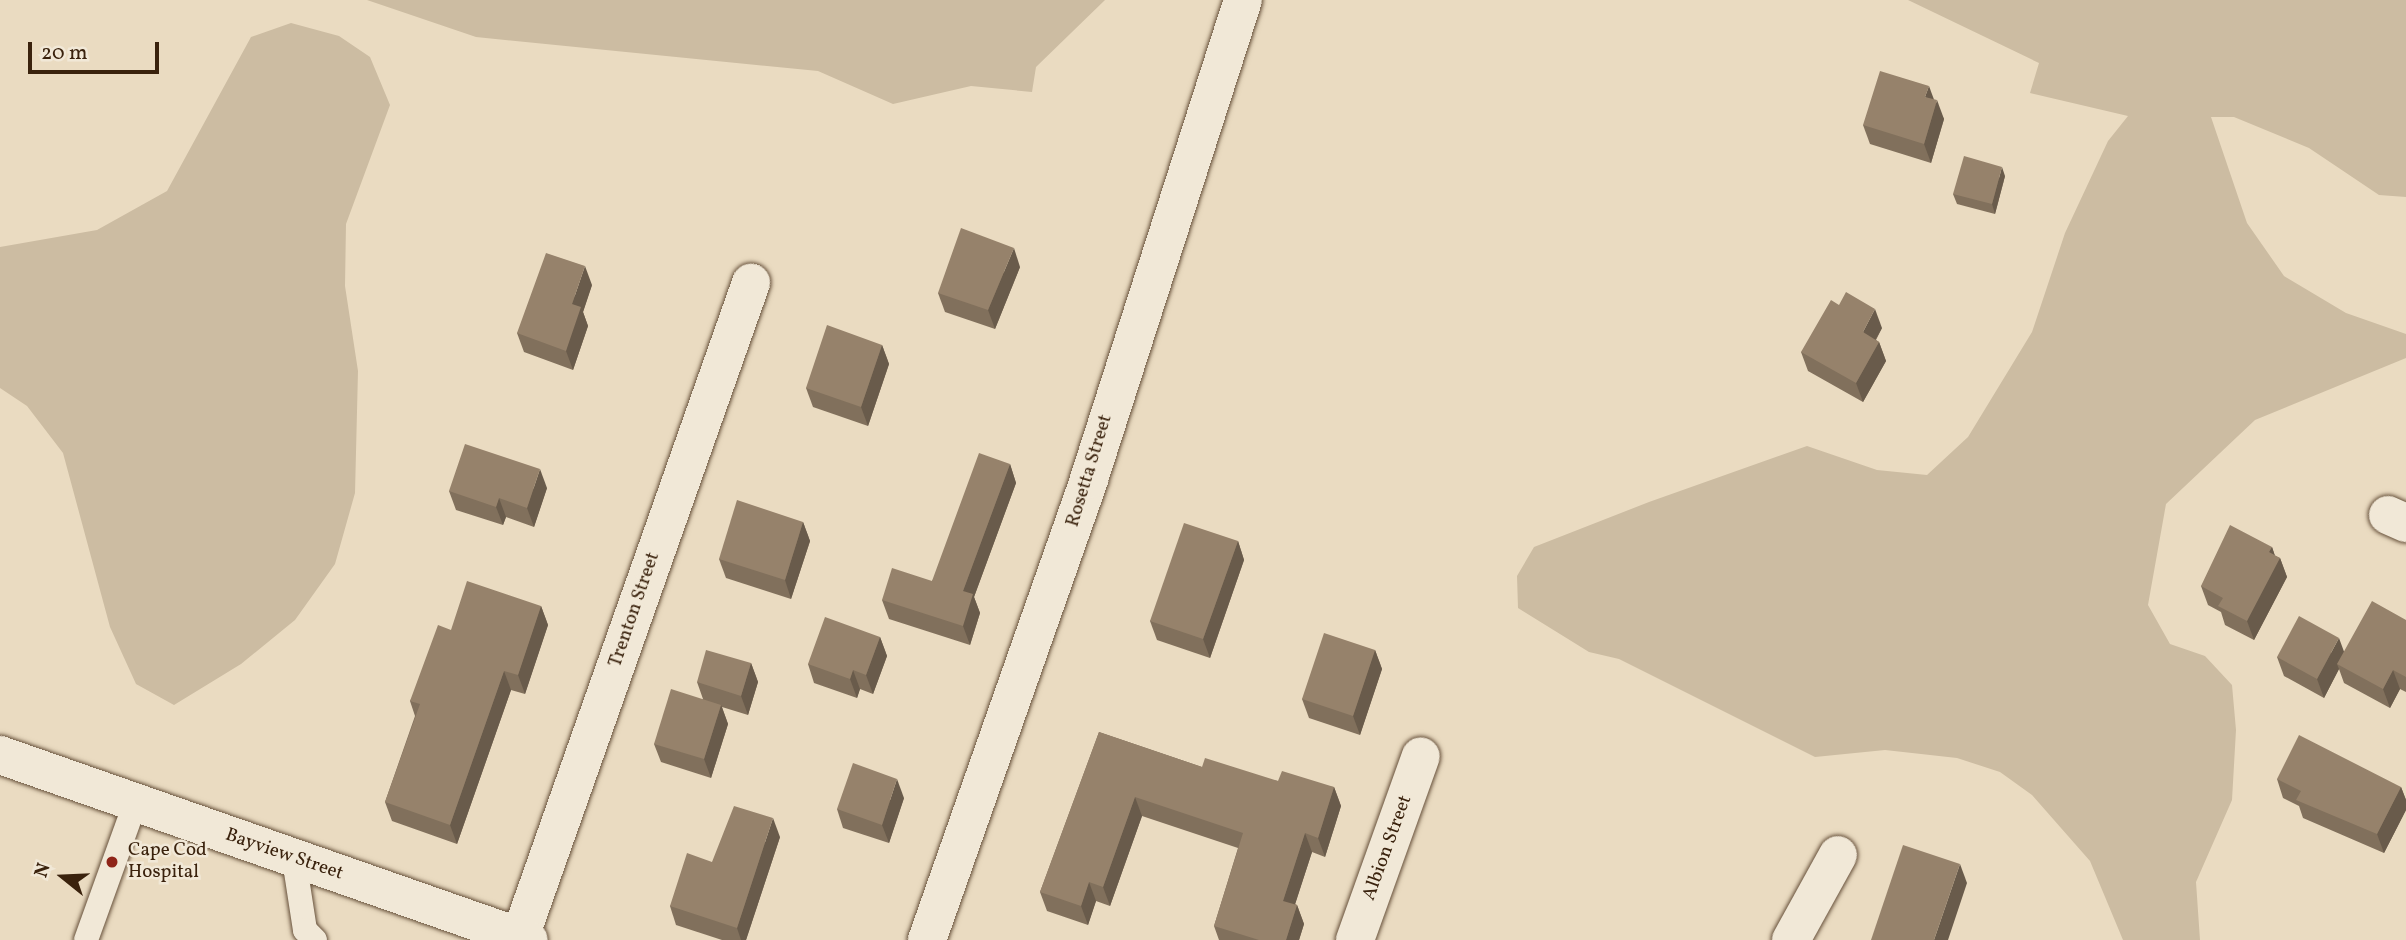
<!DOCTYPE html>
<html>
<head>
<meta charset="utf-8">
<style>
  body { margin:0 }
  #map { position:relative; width:2406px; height:940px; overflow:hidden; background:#eadbc1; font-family:Vollkorn,serif }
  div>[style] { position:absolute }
  .green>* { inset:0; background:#ccbca2 }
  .roads { filter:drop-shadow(0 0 2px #66503a) drop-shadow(0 0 2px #66503a) }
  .lane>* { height:24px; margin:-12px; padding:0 12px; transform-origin:12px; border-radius:12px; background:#f1e8d7 }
  .street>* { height:38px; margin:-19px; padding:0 19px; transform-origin:19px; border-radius:19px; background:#f1e8d7 }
  .secondary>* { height:38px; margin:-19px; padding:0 19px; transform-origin:19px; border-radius:19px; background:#f1e8d7 }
  .wall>* { inset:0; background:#81705c }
  .shaded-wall>* { inset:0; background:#695b4b }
  .building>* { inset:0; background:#96826b }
  .dots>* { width:19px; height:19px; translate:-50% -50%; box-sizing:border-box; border:4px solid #f1e8d7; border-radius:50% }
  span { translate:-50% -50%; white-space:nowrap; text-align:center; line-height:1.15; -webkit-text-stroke:5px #f1e8d7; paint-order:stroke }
  .street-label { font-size:19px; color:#3a220d }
  .poi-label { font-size:19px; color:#3a220d }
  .left { translate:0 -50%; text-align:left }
  .north { position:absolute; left:28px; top:842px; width:70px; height:70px; -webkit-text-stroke:5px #f1e8d7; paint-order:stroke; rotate:288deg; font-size:19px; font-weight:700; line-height:28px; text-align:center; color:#3a220d }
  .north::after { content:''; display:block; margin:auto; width:24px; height:32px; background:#3a220d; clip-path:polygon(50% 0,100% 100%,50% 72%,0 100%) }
  .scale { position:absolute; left:28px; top:42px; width:131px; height:32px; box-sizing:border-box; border:4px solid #3a220d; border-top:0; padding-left:9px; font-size:21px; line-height:24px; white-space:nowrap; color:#3a220d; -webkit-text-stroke:5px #f1e8d7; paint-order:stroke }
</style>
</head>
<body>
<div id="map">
  <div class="green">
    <div style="clip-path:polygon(367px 0,1105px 0,1036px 67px,1032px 92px,971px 86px,893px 104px,818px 71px,476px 37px)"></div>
    <div style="clip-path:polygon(1908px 0,2406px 0,2406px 197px,2379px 195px,2309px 148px,2234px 117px,2211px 117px,2247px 223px,2284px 276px,2346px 313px,2406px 334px,2406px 358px,2255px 420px,2166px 504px,2148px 605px,2170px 644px,2205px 656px,2232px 685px,2236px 730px,2232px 800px,2196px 882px,2200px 940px,2123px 940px,2090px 861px,2032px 795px,2000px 772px,1957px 758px,1885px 750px,1815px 757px,1619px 659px,1589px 652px,1518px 608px,1517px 576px,1534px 547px,1649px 502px,1807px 446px,1877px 470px,1927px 475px,1968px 437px,2032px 332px,2065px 233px,2108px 141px,2128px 116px,2030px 93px,2039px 63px)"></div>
    <div style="clip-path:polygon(291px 23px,339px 36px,370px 57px,390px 105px,346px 224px,345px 286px,358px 371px,355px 493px,335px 564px,295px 620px,241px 664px,174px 705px,136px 684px,110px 627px,63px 453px,27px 406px,0 388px,0 247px,97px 230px,167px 191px,251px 37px)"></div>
  </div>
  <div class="roads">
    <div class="lane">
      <div style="left:294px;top:859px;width:72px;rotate:81.2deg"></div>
      <div style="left:305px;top:930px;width:14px;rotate:45deg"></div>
      <div style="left:86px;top:940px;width:145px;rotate:-70.2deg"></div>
    </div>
    <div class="street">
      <div style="left:2388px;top:515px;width:20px;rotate:24deg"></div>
      <div style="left:520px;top:937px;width:694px;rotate:-70.55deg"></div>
      <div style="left:927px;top:940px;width:489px;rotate:-70.6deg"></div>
      <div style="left:1089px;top:479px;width:503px;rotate:-72.18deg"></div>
      <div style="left:1355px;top:940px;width:195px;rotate:-70.3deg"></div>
      <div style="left:1791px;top:940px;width:97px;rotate:-61.1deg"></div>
    </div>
    <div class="secondary">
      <div style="left:0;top:755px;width:560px;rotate:19.28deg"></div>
    </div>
  </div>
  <div class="wall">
    <div style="clip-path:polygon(1934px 100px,1944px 119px,1931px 163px,1870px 144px,1863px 125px)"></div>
    <div style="clip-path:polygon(2005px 176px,1995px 214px,1957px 204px,1953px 194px)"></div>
    <div style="clip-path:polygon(1020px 267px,995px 329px,945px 312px,938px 293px)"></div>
    <div style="clip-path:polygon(592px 285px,583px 312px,588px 326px,573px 370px,524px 352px,517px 333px)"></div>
    <div style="clip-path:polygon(1882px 328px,1876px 340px,1879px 342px,1886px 361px,1863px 402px,1808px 371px,1801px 352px)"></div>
    <div style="clip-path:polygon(882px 345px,889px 364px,868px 426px,813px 407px,806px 388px)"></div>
    <div style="clip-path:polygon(1010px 464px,1016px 483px,974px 597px,980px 613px,970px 645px,889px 619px,882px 600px,932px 581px)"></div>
    <div style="clip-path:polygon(547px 488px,534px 527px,506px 517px,503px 525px,456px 510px,449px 491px)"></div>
    <div style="clip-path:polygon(803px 522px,810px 541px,791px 599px,726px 578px,719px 559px)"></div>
    <div style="clip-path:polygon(1238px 541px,1244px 560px,1210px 658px,1157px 640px,1150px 621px)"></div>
    <div style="clip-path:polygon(2272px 547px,2275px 556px,2280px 558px,2287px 577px,2254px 640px,2225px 625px,2221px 612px,2208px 605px,2201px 586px)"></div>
    <div style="clip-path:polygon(541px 606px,548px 625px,525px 694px,511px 690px,457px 844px,392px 821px,385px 802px,415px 716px,410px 701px,451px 630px)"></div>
    <div style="clip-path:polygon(2406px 620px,2406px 692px,2400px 689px,2390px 708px,2344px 683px,2339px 669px,2324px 698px,2284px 676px,2277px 657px,2344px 652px)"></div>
    <div style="clip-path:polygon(880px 637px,887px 656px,873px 694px,860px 689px,857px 698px,814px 683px,808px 664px)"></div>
    <div style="clip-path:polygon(1375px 650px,1382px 669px,1360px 735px,1309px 718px,1302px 699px)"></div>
    <div style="clip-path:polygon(751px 663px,758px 682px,748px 715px,722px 707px,728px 724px,711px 778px,661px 762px,654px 744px,703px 699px,697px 682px)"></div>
    <div style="clip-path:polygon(1099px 732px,1202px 767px,1278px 781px,1334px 787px,1341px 806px,1325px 857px,1312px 852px,1295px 904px,1297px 905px,1304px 924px,1299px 940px,1219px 940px,1214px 926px,1238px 848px,1142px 816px,1110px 906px,1096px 901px,1088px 925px,1047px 911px,1040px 892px)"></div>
    <div style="clip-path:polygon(2277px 779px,2401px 787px,2406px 800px,2406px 810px,2384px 853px,2303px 818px,2299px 806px,2283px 798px)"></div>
    <div style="clip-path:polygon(904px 798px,889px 843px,843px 828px,837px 809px)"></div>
    <div style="clip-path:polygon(780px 837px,746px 940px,722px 940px,676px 925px,670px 906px,712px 862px)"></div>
  </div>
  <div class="shaded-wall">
    <div style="clip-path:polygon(1929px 86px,1936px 105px,1925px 97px)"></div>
    <div style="clip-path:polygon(1937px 100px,1944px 119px,1931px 163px,1924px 144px)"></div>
    <div style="clip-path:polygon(2002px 167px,2005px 176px,1995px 214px,1992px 204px)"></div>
    <div style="clip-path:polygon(1014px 248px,1020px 267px,995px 329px,988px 310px)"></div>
    <div style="clip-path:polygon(585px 266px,592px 285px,583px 312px,588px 326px,573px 370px,566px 351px,572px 304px)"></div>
    <div style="clip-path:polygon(1875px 309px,1882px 328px,1869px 351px,1863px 332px)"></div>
    <div style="clip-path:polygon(1879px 342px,1886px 361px,1863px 402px,1856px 383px)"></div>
    <div style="clip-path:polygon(882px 345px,889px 364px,868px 426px,861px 407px)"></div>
    <div style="clip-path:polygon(1010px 464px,1016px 483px,974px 597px,980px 613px,970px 645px,963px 626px,963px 591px)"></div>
    <div style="clip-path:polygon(540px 469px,547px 488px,534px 527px,527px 508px)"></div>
    <div style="clip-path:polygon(499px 498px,506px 517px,503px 525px,496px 507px)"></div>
    <div style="clip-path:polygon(803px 522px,810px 541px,791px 599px,785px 580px)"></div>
    <div style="clip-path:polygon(1238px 541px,1244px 560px,1210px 658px,1203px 639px)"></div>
    <div style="clip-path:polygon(2272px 547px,2277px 562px,2280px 558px,2287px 577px,2254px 640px,2247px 621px,2269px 552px)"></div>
    <div style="clip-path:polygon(541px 606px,548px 625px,525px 694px,518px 675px)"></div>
    <div style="clip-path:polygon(880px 637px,887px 656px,873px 694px,866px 675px)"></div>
    <div style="clip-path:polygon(2339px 638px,2346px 657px,2337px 664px,2339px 669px,2324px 698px,2317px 679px)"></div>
    <div style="clip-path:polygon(1375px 650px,1382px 669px,1360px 735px,1353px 716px)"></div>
    <div style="clip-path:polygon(751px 663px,758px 682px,748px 715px,741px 696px)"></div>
    <div style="clip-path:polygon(853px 670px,860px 689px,857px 698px,850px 679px)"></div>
    <div style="clip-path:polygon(2393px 670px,2400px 689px,2390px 708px,2383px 689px)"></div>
    <div style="clip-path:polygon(504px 671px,511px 690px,457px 844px,450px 825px)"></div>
    <div style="clip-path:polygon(721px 705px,728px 724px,711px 778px,704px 759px)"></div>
    <div style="clip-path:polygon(897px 779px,904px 798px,889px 843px,882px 825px)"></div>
    <div style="clip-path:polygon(1334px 787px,1341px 806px,1325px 857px,1318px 838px)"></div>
    <div style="clip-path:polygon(2401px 787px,2406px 800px,2406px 810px,2384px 853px,2377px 834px)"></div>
    <div style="clip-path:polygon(1135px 797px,1142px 816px,1110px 906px,1103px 887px)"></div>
    <div style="clip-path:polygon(773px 818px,780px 837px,746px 940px,741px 940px,737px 928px)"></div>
    <div style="clip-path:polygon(1305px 833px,1312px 852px,1290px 920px,1283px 901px)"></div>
    <div style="clip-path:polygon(1960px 864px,1967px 883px,1948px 940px,1934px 940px)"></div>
    <div style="clip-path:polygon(1089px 882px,1096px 901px,1088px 925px,1081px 906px)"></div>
    <div style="clip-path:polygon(1297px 905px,1304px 924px,1299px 940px,1286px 940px)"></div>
  </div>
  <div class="building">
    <div style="clip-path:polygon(1880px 71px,1929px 86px,1925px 97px,1937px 100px,1924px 144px,1863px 125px)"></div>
    <div style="clip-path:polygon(1964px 156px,2002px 167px,1992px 204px,1953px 194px)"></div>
    <div style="clip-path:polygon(961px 228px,1014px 248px,988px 310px,938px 293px)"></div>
    <div style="clip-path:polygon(546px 253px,585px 266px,572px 304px,581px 307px,566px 351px,517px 333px)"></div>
    <div style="clip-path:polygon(1846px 292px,1875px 309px,1863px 332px,1879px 342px,1856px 383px,1801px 352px,1831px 300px,1839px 305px)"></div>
    <div style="clip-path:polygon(827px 325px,882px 345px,861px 407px,806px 388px)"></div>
    <div style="clip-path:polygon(465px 444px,540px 469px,527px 508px,499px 498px,496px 507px,449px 491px)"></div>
    <div style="clip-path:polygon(979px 453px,1010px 464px,963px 591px,973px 594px,963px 626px,882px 600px,892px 568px,932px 581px)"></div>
    <div style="clip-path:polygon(737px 500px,803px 522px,785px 580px,719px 559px)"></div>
    <div style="clip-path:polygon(1184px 523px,1238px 541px,1203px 639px,1150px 621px)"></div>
    <div style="clip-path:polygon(2230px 525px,2272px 547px,2269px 552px,2280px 558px,2247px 621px,2218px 606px,2223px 598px,2201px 586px)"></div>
    <div style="clip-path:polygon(467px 581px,541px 606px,518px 675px,504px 671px,450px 825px,385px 802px,420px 704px,410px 701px,438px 625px,451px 630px)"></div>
    <div style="clip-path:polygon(2372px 601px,2406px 620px,2406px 677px,2393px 670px,2383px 689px,2337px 664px)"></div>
    <div style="clip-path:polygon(2299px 616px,2339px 638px,2317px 679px,2277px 657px)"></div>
    <div style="clip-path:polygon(825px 617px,880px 637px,866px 675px,853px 670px,850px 679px,808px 664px)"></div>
    <div style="clip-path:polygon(1324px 633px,1375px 650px,1353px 716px,1302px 699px)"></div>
    <div style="clip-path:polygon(706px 650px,751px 663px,741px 696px,697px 682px)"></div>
    <div style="clip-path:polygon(671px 689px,721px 705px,704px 759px,654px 744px)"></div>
    <div style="clip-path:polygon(1099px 732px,1202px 767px,1205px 758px,1278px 781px,1282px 771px,1334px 787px,1318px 838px,1305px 833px,1283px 901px,1297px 905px,1286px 940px,1259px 940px,1214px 926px,1243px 833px,1135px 797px,1103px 887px,1089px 882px,1081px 906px,1040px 892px)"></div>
    <div style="clip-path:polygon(2299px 735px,2401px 787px,2377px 834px,2296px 800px,2301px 791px,2277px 779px)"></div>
    <div style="clip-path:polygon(853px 763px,897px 779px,882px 825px,837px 809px)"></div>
    <div style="clip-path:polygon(734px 806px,773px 818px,737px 928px,670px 906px,687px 853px,712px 862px)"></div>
    <div style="clip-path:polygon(1903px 845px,1960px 864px,1934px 940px,1871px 940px)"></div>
  </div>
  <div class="dots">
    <div style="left:112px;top:862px;background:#8f2418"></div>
  </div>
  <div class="street-label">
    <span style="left:1090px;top:471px;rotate:-73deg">Rosetta Street</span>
    <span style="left:635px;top:610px;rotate:-71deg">Trenton Street</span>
    <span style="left:1388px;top:848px;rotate:-70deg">Albion Street</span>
    <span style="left:284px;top:855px;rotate:19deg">Bayview Street</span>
  </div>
  <div class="poi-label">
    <span class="left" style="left:128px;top:862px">Cape Cod<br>Hospital</span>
  </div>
  <div class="north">N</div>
  <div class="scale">20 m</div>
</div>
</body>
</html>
